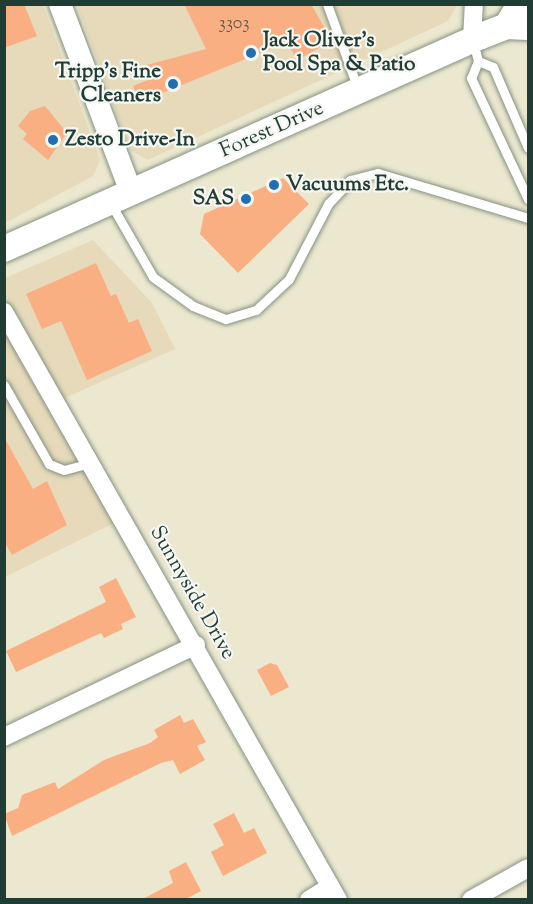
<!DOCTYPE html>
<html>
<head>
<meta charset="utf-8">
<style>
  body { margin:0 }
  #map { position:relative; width:533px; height:904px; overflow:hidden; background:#ebe8cf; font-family:"Sorts Mill Goudy",serif }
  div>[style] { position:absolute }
  .built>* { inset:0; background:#e6daba }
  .building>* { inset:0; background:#faaf82 }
  .roads { filter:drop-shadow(0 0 2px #859282) drop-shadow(0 0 2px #859282) }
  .service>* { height:9px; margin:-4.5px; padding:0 4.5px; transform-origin:4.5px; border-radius:4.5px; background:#fff }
  .minor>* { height:18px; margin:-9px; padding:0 9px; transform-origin:9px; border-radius:9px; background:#fff }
  .tertiary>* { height:22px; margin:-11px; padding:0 11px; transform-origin:11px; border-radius:11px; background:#fff }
  .secondary>* { height:26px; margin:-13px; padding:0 13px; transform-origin:13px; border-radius:13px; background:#fff }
  .dots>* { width:16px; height:16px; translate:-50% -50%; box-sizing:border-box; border:3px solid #f6f6f2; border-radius:50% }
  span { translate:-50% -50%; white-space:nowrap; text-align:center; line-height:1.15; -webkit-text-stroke:4.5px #f6f6f2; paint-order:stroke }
  .number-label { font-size:18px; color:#565a48 }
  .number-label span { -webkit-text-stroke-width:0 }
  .poi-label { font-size:21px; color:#1f3d34; font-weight:700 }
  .left { translate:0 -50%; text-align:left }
  .right { translate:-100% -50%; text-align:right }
  .street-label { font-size:21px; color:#1f3d34 }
  .frame { position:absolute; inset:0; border:6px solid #1f3d34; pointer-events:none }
</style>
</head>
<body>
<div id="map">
  <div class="built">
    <div style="clip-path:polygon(5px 5px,43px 5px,100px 160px,93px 176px,5px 223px)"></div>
    <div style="clip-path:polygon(77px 5px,457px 5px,448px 21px,148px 160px,130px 150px)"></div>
    <div style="clip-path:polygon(93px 240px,152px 303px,175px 349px,51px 404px,116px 522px,5px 577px,5px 278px)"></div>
  </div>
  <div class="building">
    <div style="clip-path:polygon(4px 4px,24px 4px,37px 36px,4px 48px)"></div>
    <div style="clip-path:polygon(184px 4px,311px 4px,332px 41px,297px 60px,287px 42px,140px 102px,133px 86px,153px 78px,147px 65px,206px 49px)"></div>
    <div style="clip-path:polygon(45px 106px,67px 133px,48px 160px,23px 139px,27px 134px,18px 126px,30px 111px)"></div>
    <div style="clip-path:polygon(283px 178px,309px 204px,238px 273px,200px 234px,204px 214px)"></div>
    <div style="clip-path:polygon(96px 263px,111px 296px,116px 294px,129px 323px,138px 319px,152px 351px,87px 380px,61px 321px,42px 329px,26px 294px)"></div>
    <div style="clip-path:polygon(4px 437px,33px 489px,47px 481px,67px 525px,12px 555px,4px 541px)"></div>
    <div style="clip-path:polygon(116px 578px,136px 617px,121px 624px,123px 629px,104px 638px,101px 633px,16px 672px,6px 651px,106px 602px,99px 587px)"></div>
    <div style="clip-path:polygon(270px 663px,277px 665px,289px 687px,271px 696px,257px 670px)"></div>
    <div style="clip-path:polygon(180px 715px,184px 723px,193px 719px,206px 742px,197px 746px,205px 760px,180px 774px,173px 760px,161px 763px,12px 836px,4px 814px,18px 808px,22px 795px,55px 782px,58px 789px,104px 760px,150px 743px,158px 737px,154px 730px)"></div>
    <div style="clip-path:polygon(234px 813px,244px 833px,254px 828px,267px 853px,223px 876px,211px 852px,224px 845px,213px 824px)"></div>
    <div style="clip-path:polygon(186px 862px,201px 891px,184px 900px,141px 900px,173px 883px,169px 871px)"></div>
  </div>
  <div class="roads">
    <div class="service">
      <div style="left:327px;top:4px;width:90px;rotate:70deg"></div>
      <div style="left:473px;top:42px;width:20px;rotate:75deg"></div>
      <div style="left:478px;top:61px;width:18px;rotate:112deg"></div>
      <div style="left:471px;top:78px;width:134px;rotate:64.8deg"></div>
      <div style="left:478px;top:61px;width:16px;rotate:22deg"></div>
      <div style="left:493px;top:67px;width:88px;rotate:66.6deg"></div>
      <div style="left:111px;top:204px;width:84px;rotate:60.1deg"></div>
      <div style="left:153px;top:277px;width:49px;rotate:35.9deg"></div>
      <div style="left:193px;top:306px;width:35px;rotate:22deg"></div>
      <div style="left:226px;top:319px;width:31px;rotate:-17deg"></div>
      <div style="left:256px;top:310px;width:45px;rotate:-43.2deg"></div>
      <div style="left:289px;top:279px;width:85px;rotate:-62.5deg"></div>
      <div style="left:328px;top:204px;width:33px;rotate:-47deg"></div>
      <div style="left:350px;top:180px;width:29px;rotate:-14deg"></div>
      <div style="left:378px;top:173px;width:157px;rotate:16.7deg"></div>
      <div style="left:4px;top:385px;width:91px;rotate:60.3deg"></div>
      <div style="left:49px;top:464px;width:16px;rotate:22deg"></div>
      <div style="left:64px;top:470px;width:28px;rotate:-15deg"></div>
    </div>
    <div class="minor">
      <div style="left:472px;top:40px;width:36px;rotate:-87deg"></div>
      <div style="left:4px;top:312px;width:676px;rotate:60.4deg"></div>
      <div style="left:4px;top:737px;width:213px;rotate:-25.6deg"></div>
      <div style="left:309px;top:900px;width:25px;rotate:-32deg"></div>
      <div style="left:471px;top:900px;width:65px;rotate:-29.3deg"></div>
    </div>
    <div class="tertiary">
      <div style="left:60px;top:4px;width:201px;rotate:69.3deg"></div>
    </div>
    <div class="secondary">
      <div style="left:507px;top:26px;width:26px;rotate:-59deg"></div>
      <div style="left:4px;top:249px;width:522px;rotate:-24.06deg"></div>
      <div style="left:481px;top:36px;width:28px;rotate:-21deg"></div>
      <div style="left:507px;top:26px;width:21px;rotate:3deg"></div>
    </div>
  </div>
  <div class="dots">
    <div style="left:251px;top:53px;background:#1f6fb2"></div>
    <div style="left:173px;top:84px;background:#1f6fb2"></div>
    <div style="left:53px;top:140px;background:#1f6fb2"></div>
    <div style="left:274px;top:185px;background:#1f6fb2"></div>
    <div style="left:246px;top:199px;background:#1f6fb2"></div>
  </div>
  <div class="number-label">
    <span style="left:234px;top:24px">3303</span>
  </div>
  <div class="poi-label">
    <span class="left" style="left:263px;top:53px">Jack Oliver's<br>Pool Spa &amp; Patio</span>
    <span class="right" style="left:161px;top:84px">Tripp's Fine<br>Cleaners</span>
    <span class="left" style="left:65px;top:140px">Zesto Drive-In</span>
    <span class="left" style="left:286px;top:185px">Vacuums Etc.</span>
    <span class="right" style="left:234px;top:199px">SAS</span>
  </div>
  <div class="street-label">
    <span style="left:272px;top:130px;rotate:-24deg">Forest Drive</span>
    <span style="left:192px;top:593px;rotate:60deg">Sunnyside Drive</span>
  </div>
  <div class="frame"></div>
</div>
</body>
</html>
